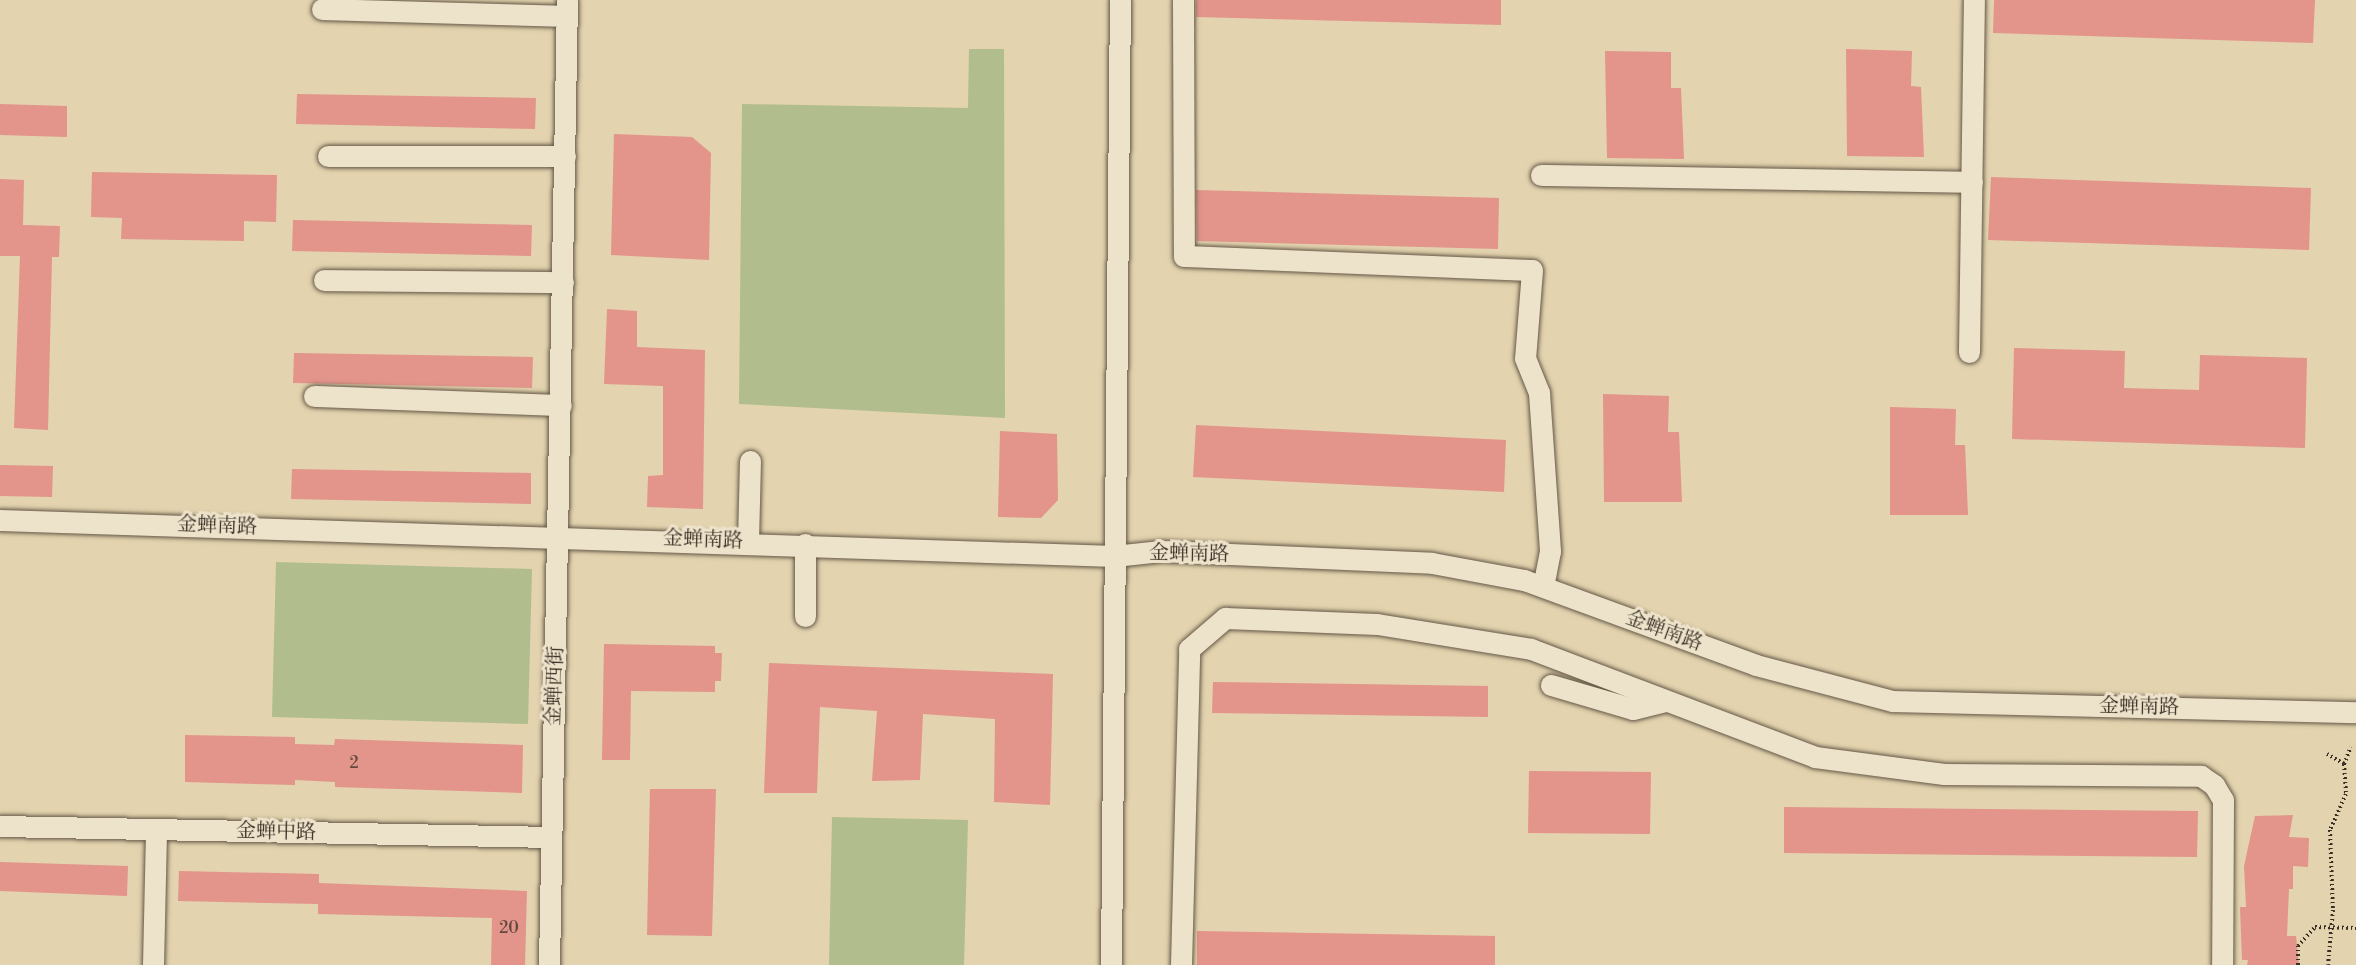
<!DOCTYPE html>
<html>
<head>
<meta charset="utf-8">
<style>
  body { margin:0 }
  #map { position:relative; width:2356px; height:965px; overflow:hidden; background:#e3d3ae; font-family:"Libre Bodoni","Noto Serif SC",serif }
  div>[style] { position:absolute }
  .green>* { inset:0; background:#b1bd8c }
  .building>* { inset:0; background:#e3948b }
  .path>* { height:4px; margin-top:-2px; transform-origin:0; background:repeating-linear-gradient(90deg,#392f25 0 1.5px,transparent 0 4.5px) }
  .roads { filter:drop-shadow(0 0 2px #645847) drop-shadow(0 0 2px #645847) }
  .minor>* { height:21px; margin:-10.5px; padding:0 10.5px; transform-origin:10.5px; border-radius:10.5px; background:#ede2ca }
  .path-bridge>* { height:4px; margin-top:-2px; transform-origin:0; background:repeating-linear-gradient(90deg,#392f25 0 1.5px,transparent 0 4.5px) }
  span { translate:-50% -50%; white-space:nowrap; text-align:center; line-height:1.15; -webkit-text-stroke:6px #ede2ca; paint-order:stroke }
  .number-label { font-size:16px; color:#64483e }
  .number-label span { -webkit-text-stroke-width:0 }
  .street-label { font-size:20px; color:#392f25 }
</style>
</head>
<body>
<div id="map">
  <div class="green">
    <div style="clip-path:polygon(969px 49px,1004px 49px,1005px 418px,739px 404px,742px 104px,968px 108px)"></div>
    <div style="clip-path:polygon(276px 562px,532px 569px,528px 724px,272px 717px)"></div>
    <div style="clip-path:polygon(832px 817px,968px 820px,964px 965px,829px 965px)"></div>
  </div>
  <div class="building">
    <div style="clip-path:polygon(1196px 0,1501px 0,1501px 25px,1196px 17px)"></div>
    <div style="clip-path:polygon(1994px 0,2315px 0,2313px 43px,1993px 33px)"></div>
    <div style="clip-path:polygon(1846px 49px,1912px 51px,1911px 86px,1921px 87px,1924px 157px,1847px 156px)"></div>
    <div style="clip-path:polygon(1605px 51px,1671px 52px,1671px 88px,1681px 88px,1684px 159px,1607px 158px)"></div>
    <div style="clip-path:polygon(297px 94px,536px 98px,535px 129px,296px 124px)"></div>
    <div style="clip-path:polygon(0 104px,67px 106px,67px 137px,0 135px)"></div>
    <div style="clip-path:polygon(614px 134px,692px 137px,711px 153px,709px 260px,611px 255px)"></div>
    <div style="clip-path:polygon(92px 172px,277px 175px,276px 222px,244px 221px,244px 241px,121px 239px,122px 218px,91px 217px)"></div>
    <div style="clip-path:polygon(1991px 177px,2311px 188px,2309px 250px,1988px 240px)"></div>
    <div style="clip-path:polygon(0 179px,24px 180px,23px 225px,60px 226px,59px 257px,52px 257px,48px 430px,14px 428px,20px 256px,0 256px)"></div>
    <div style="clip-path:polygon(1196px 190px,1499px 198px,1498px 249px,1197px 241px)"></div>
    <div style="clip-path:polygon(293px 220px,532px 225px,531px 256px,292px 251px)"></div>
    <div style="clip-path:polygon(607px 309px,637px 311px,637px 347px,705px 350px,703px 509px,647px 507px,648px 476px,663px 475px,663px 386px,604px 384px)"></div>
    <div style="clip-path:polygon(2014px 348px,2125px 351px,2124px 388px,2199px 390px,2200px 355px,2307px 358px,2305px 448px,2012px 439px)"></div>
    <div style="clip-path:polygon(294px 353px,533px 357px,532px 388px,293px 383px)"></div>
    <div style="clip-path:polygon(1603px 394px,1669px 396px,1668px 432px,1679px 432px,1682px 502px,1604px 502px)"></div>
    <div style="clip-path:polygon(1890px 407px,1956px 409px,1955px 445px,1965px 445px,1968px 515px,1890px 515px)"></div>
    <div style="clip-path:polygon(1196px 425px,1506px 440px,1504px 492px,1193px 477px)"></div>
    <div style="clip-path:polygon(1000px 431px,1057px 434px,1058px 500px,1041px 518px,998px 517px)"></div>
    <div style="clip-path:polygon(0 465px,53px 466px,52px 497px,0 496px)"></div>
    <div style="clip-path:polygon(292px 469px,531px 473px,531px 504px,291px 499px)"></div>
    <div style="clip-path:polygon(604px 644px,715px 646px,715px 653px,722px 653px,721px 681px,715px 681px,715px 692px,631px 691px,630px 760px,602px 760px)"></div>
    <div style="clip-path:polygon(769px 663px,1053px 674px,1050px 805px,994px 802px,995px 719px,923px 714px,920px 780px,872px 781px,877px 711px,820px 707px,817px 793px,764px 793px)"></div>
    <div style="clip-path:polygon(1213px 682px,1488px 686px,1488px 717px,1212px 713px)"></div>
    <div style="clip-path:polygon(185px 735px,295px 737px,295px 744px,334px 745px,335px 739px,523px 745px,522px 793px,335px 787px,335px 782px,295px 780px,295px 785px,185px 782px)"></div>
    <div style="clip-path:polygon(1529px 771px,1651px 772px,1650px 834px,1528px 833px)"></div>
    <div style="clip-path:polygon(650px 789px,716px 789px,712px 936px,647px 935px)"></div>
    <div style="clip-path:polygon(1784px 807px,2198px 811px,2197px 857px,1784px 853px)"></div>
    <div style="clip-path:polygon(2293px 815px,2289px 837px,2309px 838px,2308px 867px,2293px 866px,2293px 889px,2289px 889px,2287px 936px,2296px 936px,2299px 965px,2247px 965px,2248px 960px,2242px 960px,2240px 907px,2246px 907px,2244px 866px,2255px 816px)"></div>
    <div style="clip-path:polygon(0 862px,128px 866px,127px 896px,0 891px)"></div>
    <div style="clip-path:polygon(179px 871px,319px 874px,319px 883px,527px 891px,525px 965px,491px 965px,492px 918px,318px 914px,318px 904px,178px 901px)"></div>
    <div style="clip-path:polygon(1197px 931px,1495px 936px,1495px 965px,1197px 965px)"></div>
  </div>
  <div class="path">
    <div style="left:2327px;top:754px;width:20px;rotate:30deg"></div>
    <div style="left:2344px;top:764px;width:30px;rotate:86deg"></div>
    <div style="left:2346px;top:794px;width:39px;rotate:114deg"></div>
    <div style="left:2330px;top:830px;width:80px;rotate:87.9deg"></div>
    <div style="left:2333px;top:910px;width:55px;rotate:95.2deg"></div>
    <div style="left:2344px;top:764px;width:18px;rotate:-68deg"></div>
    <div style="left:2298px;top:965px;width:19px;rotate:-90deg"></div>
    <div style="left:2298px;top:946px;width:25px;rotate:-48deg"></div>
  </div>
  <div class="roads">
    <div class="minor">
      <div style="left:1183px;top:0;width:256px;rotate:89.8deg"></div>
      <div style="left:1184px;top:256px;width:348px;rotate:2.3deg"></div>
      <div style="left:1532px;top:270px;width:88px;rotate:94.5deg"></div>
      <div style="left:1525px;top:358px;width:38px;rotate:68deg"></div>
      <div style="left:1539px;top:393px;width:158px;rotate:86deg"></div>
      <div style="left:1550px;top:551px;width:36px;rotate:101deg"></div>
      <div style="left:322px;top:9px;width:245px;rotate:1.6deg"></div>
      <div style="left:328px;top:156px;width:237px"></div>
      <div style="left:1541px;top:175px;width:431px;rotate:0.9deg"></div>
      <div style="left:324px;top:280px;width:239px;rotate:0.5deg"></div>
      <div style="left:1969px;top:352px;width:352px;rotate:-89.2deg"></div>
      <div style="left:314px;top:396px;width:247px;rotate:2.1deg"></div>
      <div style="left:0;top:520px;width:1115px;rotate:1.85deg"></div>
      <div style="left:1114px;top:556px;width:47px;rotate:-6.1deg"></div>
      <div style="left:1161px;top:551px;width:271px;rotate:2.5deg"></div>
      <div style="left:1432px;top:563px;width:94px;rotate:10.5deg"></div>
      <div style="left:1524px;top:580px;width:247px;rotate:20.1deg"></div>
      <div style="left:1756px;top:665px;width:141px;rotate:14.8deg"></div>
      <div style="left:1892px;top:701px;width:464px;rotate:1.4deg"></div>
      <div style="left:748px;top:542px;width:81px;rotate:-88.6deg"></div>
      <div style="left:805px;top:544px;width:72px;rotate:90deg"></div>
      <div style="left:1551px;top:685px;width:85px;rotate:16.3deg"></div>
      <div style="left:1633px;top:709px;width:33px;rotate:-14deg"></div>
      <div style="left:0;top:826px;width:551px;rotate:1.14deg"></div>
      <div style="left:153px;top:965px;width:135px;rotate:-88.7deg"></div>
      <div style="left:549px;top:965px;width:965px;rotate:-88.93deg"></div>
      <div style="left:1111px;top:965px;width:965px;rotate:-89.47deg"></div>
      <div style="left:1181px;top:965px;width:316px;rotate:-88.5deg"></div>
      <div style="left:1189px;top:649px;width:48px;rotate:-40.7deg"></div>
      <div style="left:1225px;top:618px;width:152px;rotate:2.3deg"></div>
      <div style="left:1377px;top:624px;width:156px;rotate:9.2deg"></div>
      <div style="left:1531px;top:649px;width:304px;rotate:20.8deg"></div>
      <div style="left:1815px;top:757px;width:130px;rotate:7.5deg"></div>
      <div style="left:1944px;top:774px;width:257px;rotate:0.4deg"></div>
      <div style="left:2201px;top:776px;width:16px;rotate:35deg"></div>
      <div style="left:2214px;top:785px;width:17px;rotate:59deg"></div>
      <div style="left:2223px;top:800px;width:165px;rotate:90.3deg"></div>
    </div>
  </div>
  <div class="path-bridge">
    <div style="left:2315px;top:927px;width:41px;rotate:1.4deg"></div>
  </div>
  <div class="number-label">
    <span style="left:354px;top:763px">2</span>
    <span style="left:509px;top:928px">20</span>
  </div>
  <div class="street-label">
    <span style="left:217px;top:526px;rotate:2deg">金蝉南路</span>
    <span style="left:703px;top:540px;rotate:2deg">金蝉南路</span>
    <span style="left:1189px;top:554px;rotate:1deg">金蝉南路</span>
    <span style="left:1664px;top:631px;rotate:20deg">金蝉南路</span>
    <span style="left:555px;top:686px;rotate:-88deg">金蝉西街</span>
    <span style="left:2139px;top:707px;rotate:1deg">金蝉南路</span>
    <span style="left:276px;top:832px;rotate:1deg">金蝉中路</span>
  </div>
</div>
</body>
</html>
